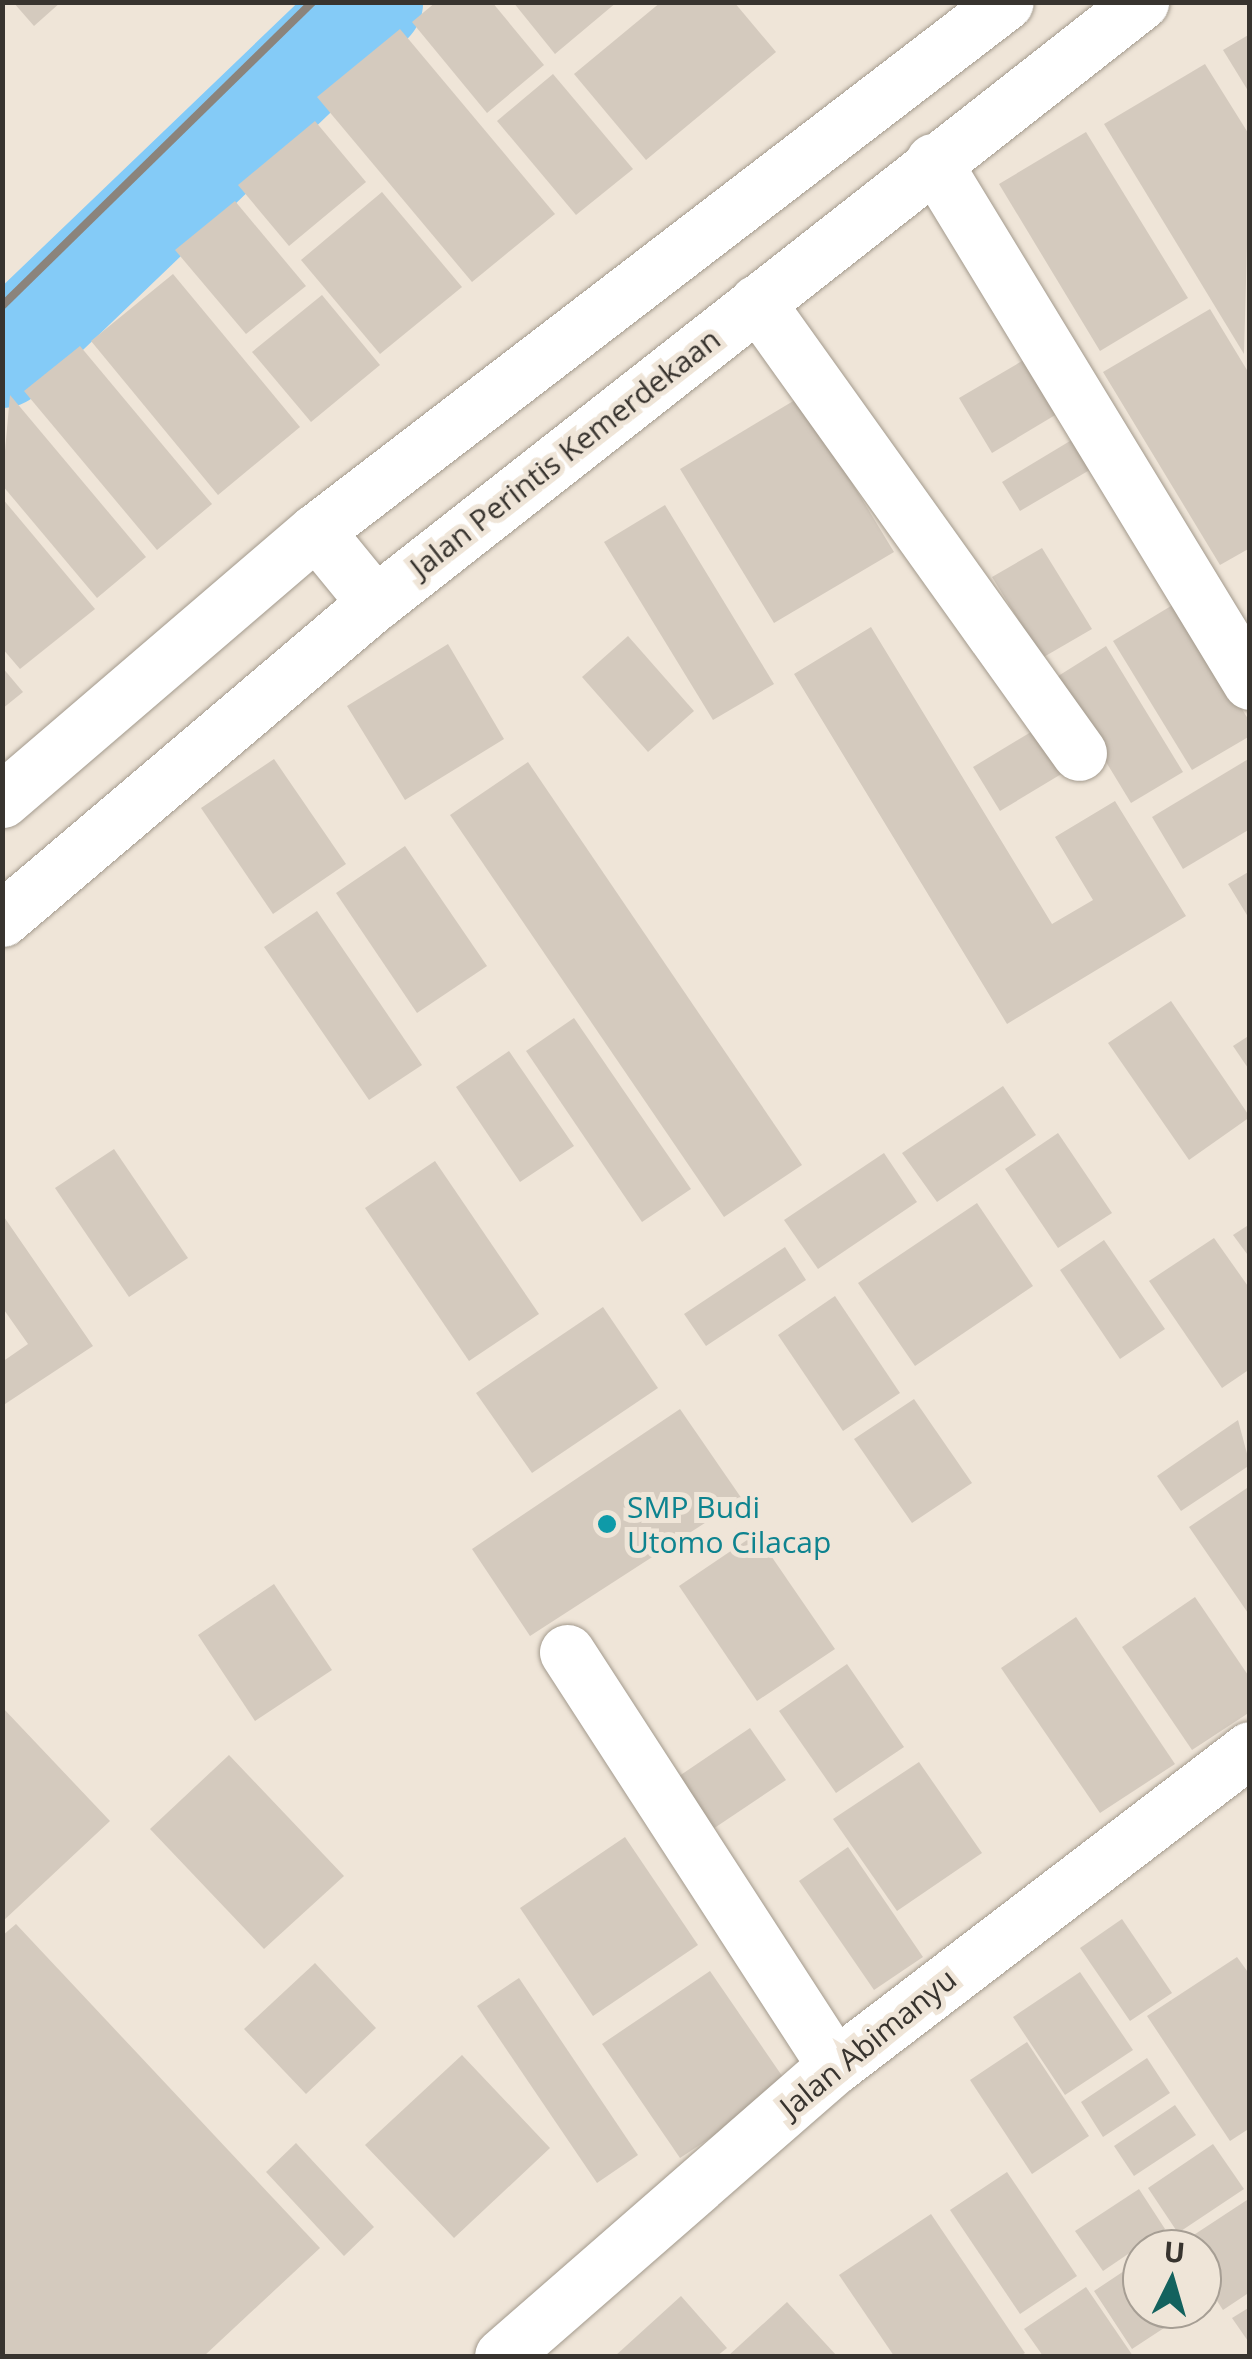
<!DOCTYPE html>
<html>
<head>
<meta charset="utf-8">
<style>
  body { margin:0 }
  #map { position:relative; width:1252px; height:2359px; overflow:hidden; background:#efe5d8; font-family:"Open Sans",sans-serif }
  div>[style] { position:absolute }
  .river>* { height:102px; margin:-51px; padding:0 51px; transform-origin:51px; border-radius:51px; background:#84cbf7 }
  .building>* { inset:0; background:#d4cabe }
  .roads { filter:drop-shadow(0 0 2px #a39a8d) drop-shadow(0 0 2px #a39a8d) }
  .street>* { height:55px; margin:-27.5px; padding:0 27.5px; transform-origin:27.5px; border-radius:27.5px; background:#fff }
  .secondary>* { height:55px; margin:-27.5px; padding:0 27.5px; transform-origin:27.5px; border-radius:27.5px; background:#fff }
  .rail>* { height:8px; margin:-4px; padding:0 4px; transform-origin:4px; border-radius:4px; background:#8b847c }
  .dots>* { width:28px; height:28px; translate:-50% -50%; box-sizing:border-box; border:5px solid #efe5d8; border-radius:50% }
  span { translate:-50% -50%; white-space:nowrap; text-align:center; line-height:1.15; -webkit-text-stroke:10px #efe5d8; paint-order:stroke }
  .street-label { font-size:30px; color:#38342f }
  .culture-label { font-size:30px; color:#0d838f }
  .left { translate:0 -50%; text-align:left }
  .frame { position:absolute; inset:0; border:5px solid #38342f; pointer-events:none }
  .north { position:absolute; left:1122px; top:2229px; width:100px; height:100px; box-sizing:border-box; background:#efe5d8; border:2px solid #a69e94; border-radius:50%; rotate:5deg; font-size:28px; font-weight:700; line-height:40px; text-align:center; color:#38342f }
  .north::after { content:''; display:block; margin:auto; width:35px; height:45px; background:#13625e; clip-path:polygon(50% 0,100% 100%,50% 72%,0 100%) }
</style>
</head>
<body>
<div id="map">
  <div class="river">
    <div style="left:2px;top:357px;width:513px;rotate:-43.81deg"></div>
  </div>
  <div class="building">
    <div style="clip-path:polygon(13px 2px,61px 2px,34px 26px)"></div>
    <div style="clip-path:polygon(436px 2px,492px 2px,544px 65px,487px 113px,412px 22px)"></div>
    <div style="clip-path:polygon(513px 2px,617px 2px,555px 54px)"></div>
    <div style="clip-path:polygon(661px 2px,734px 2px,776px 52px,646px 160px,574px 74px)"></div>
    <div style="clip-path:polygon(400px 29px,555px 214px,472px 282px,317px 97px)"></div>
    <div style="clip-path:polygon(1250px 34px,1250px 94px,1223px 50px)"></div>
    <div style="clip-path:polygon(1205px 64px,1250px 136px,1244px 354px,1104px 124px)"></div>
    <div style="clip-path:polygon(553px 74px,633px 169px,576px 215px,497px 121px)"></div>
    <div style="clip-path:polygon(315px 121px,366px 182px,289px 246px,238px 185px)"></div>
    <div style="clip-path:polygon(1086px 132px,1188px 298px,1100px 351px,999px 184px)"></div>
    <div style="clip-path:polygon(382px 192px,462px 287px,380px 354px,301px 260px)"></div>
    <div style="clip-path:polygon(235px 201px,306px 286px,246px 334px,175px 250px)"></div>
    <div style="clip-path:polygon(173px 274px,300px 427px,218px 495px,91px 341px)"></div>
    <div style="clip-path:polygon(322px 295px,380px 365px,311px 422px,252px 352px)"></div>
    <div style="clip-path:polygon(1210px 309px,1250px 375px,1250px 548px,1220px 565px,1103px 372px)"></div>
    <div style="clip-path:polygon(80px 346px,212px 504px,157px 550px,24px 391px)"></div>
    <div style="clip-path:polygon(1034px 354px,1067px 408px,992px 453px,959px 398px)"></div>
    <div style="clip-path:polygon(10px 395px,146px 557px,97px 598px,2px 485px)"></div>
    <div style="clip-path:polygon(800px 397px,894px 552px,774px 623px,680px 469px)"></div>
    <div style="clip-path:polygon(1075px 438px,1093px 468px,1020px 511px,1002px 482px)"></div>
    <div style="clip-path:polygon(2px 498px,95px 609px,20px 669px,2px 648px)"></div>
    <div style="clip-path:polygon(665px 505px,774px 684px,713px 720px,604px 542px)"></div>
    <div style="clip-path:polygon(1042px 548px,1092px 629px,1042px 658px,992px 577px)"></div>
    <div style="clip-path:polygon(1176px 603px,1250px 722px,1250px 736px,1192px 770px,1113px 641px)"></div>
    <div style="clip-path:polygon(871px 627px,1052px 924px,1093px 900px,1055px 837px,1115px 801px,1186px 916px,1007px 1024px,794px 674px)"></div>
    <div style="clip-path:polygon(628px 636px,694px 711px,648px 752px,582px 677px)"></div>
    <div style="clip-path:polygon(448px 644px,504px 739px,405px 800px,347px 706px)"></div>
    <div style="clip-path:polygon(1106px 646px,1183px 772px,1131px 803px,1055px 678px)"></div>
    <div style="clip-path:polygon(2px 667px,23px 692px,2px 709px)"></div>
    <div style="clip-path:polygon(1036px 729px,1063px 773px,1000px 811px,973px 767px)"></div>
    <div style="clip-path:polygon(1250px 758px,1250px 829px,1183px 869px,1152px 817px)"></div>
    <div style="clip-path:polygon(274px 759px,346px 864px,273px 914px,201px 808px)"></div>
    <div style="clip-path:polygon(528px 762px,802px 1165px,724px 1217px,450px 815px)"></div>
    <div style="clip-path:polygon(405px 846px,487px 966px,417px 1013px,336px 893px)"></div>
    <div style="clip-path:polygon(1250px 871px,1250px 920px,1228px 884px)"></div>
    <div style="clip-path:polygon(317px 911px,422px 1065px,369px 1100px,264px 947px)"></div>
    <div style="clip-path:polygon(1171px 1001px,1250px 1117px,1189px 1160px,1108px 1043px)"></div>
    <div style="clip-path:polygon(574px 1018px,691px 1189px,642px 1222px,526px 1051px)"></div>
    <div style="clip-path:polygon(1250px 1035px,1250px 1071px,1233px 1046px)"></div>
    <div style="clip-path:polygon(509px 1051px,574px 1146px,520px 1182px,456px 1087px)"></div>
    <div style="clip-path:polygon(1003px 1086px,1036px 1135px,937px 1202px,902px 1153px)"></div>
    <div style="clip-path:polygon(1058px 1133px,1112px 1213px,1058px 1248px,1005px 1169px)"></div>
    <div style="clip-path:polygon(114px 1149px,188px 1258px,129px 1297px,55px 1188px)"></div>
    <div style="clip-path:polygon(884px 1153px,917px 1202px,818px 1269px,784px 1220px)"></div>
    <div style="clip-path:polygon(435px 1161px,539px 1314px,469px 1361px,365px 1208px)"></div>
    <div style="clip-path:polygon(977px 1203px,1033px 1286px,915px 1366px,858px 1283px)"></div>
    <div style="clip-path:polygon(2px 1214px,93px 1346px,2px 1406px,2px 1362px,28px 1344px,2px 1307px)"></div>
    <div style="clip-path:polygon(1250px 1224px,1250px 1258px,1233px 1235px)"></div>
    <div style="clip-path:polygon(1214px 1238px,1250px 1289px,1250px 1369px,1222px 1388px,1149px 1281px)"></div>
    <div style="clip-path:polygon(1104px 1240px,1165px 1329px,1120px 1359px,1060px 1270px)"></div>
    <div style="clip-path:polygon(785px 1247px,806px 1280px,706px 1346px,684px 1314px)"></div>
    <div style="clip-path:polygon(835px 1296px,900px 1393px,843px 1431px,778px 1335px)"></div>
    <div style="clip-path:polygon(603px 1307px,658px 1388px,532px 1473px,476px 1393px)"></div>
    <div style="clip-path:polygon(914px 1399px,972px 1483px,912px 1523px,854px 1439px)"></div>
    <div style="clip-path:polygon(680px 1409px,742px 1499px,530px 1636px,472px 1549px)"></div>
    <div style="clip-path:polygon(1238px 1420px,1250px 1465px,1181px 1511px,1157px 1476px)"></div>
    <div style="clip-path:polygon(1250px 1486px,1250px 1616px,1189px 1527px)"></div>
    <div style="clip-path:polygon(756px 1534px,835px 1649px,757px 1701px,679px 1586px)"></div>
    <div style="clip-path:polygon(274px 1584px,332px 1670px,255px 1721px,198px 1635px)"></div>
    <div style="clip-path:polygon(1195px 1597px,1250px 1678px,1250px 1712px,1192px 1750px,1122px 1647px)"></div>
    <div style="clip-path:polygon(1076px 1617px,1175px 1764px,1100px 1813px,1001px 1668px)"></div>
    <div style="clip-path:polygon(847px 1664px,904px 1747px,836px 1793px,779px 1711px)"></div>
    <div style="clip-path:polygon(2px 1707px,110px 1821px,2px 1922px)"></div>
    <div style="clip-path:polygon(750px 1728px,786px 1780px,698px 1839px,663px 1787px)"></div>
    <div style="clip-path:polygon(229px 1755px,344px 1876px,264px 1949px,150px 1829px)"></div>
    <div style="clip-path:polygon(919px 1762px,982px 1853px,897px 1911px,833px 1819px)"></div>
    <div style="clip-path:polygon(625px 1837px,698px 1945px,593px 2016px,520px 1908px)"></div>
    <div style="clip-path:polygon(848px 1847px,923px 1957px,874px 1990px,799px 1881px)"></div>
    <div style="clip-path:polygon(1122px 1919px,1172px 1993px,1130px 2021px,1080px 1948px)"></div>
    <div style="clip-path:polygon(16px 1924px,320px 2248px,204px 2356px,2px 2356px,2px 1936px)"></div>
    <div style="clip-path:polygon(1237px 1957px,1250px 1975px,1250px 2128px,1230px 2141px,1147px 2016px)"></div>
    <div style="clip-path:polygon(315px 1963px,376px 2028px,306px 2094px,244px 2029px)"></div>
    <div style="clip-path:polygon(710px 1971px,789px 2086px,680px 2158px,602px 2044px)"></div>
    <div style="clip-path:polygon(1080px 1972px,1133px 2050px,1065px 2095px,1013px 2017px)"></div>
    <div style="clip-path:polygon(519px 1978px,638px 2155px,597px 2183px,477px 2006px)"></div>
    <div style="clip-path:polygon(1027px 2042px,1089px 2136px,1032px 2174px,970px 2080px)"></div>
    <div style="clip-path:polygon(462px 2055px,550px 2148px,454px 2238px,365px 2145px)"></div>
    <div style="clip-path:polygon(1147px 2058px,1170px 2093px,1103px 2137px,1081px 2102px)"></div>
    <div style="clip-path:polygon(1175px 2105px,1196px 2135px,1134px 2176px,1114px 2146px)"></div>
    <div style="clip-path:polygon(296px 2143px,374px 2227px,344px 2256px,266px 2172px)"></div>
    <div style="clip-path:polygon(1213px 2144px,1244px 2189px,1178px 2233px,1148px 2188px)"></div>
    <div style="clip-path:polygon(1007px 2172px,1077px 2276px,1020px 2314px,950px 2210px)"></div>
    <div style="clip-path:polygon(1139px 2189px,1165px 2229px,1103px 2271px,1075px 2231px)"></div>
    <div style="clip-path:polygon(1250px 2198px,1250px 2292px,1223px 2310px,1202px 2278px,1202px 2249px,1180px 2244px)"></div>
    <div style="clip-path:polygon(931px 2214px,1025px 2353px,1020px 2356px,894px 2356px,839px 2275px)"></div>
    <div style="clip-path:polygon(1142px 2259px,1142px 2309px,1193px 2309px,1132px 2349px,1094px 2291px)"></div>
    <div style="clip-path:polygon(1086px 2287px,1133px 2356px,1043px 2356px,1024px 2329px)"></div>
    <div style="clip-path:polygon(681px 2296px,727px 2348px,717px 2356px,615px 2356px)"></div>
    <div style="clip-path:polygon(787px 2302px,837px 2356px,728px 2356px)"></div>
    <div style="clip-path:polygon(1250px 2307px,1250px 2344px,1232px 2318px)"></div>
  </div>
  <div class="roads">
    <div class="street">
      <div style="left:933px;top:161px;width:610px;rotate:58.68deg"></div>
      <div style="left:757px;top:302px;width:554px;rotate:54.47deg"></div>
      <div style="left:567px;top:1652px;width:493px;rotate:57.1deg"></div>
      <div style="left:502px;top:2356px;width:442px;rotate:-41.1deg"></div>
      <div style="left:835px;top:2066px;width:522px;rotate:-37.37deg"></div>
    </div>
    <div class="secondary">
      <div style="left:316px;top:531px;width:93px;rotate:50.7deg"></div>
      <div style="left:2px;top:800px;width:413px;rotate:-40.6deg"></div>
      <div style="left:316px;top:531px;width:869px;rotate:-37.48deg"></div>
      <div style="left:2px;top:919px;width:489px;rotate:-40.3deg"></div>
      <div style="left:375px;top:603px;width:974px;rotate:-38.12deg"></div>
    </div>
  </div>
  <div class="rail">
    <div style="left:2px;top:306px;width:434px;rotate:-44.4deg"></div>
  </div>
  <div class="dots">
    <div style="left:607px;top:1524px;background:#0f9aa8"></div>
  </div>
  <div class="street-label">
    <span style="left:565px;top:453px;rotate:-38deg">Jalan Perintis Kemerdekaan</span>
    <span style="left:868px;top:2043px;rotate:-39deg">Jalan Abimanyu</span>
  </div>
  <div class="culture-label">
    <span class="left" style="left:627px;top:1524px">SMP Budi<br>Utomo Cilacap</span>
  </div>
  <div class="frame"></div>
  <div class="north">U</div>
</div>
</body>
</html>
